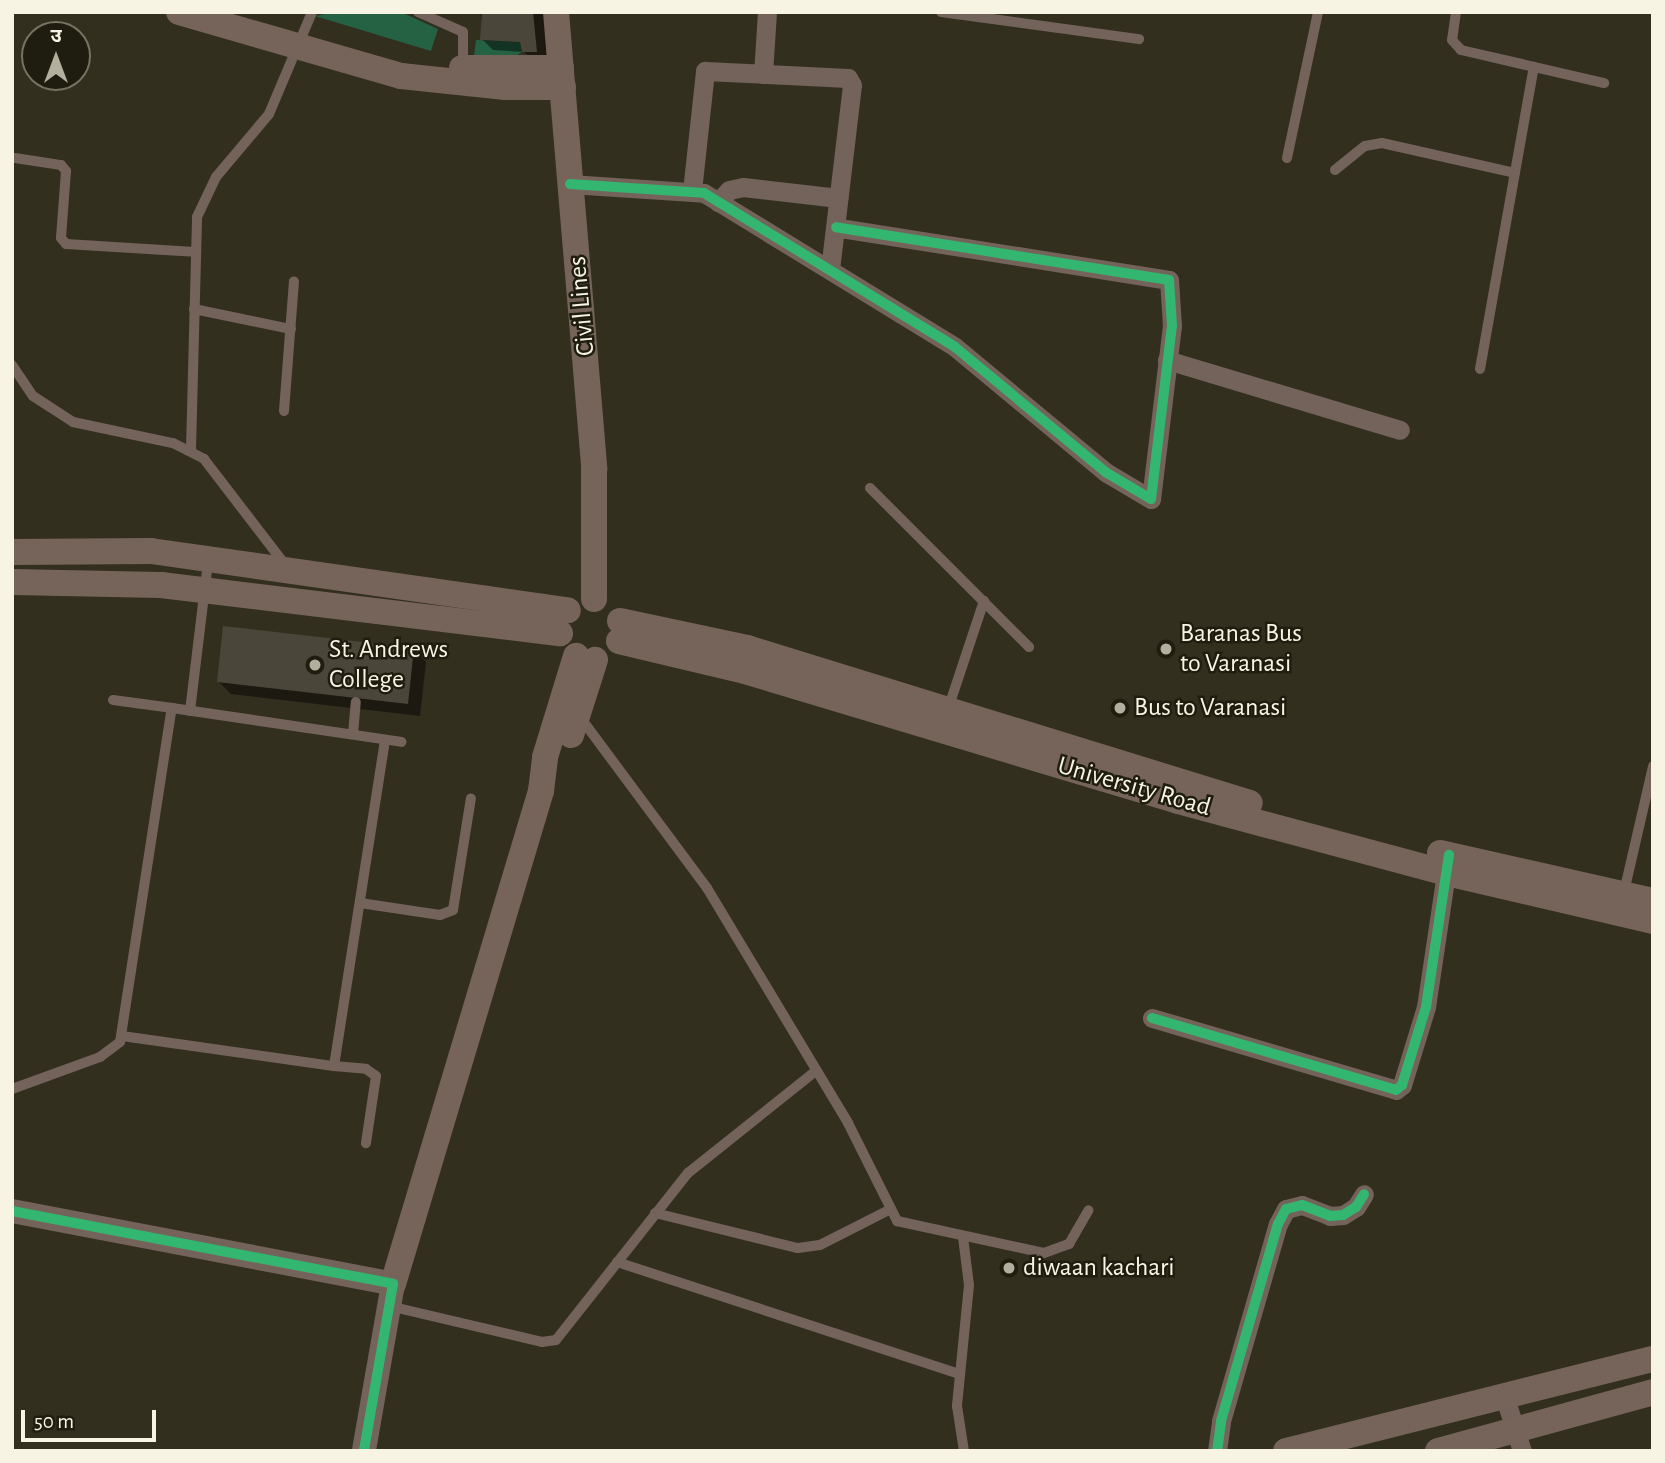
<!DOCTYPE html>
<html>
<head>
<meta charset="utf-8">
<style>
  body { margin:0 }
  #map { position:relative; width:1665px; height:1463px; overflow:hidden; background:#332f1f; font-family:"Alegreya Sans","Noto Sans Devanagari",sans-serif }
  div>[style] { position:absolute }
  .green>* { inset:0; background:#256244 }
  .shadow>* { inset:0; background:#0007 }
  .building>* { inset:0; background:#4a473a }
  .service>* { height:10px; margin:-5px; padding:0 5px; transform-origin:5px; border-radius:5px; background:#74635b }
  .minor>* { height:19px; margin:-9.5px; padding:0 9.5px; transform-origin:9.5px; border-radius:9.5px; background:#74635b }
  .tertiary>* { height:24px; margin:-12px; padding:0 12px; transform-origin:12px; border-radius:12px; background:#74635b }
  .secondary>* { height:26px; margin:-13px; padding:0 13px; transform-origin:13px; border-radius:13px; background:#76645a }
  .cycleway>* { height:10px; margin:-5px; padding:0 5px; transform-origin:5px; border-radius:5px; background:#33b770 }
  .dots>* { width:19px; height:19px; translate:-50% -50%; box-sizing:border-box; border:4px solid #1f1d10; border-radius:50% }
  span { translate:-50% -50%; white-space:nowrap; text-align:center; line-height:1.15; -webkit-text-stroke:5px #1f1d10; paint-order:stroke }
  .street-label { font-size:26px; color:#f8f4e3 }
  .poi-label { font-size:26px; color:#f8f4e3 }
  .left { translate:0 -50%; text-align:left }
  .frame { position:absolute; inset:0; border:14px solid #f8f4e3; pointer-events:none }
  .north { position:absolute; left:21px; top:21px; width:70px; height:70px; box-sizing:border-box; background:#1f1d10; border:2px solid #767364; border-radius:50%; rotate:0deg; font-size:19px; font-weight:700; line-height:28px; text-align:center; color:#f8f4e3 }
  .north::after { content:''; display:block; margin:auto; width:24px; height:32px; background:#b3af9e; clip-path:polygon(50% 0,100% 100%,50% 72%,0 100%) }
  .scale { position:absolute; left:21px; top:1410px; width:135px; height:32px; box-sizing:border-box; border:4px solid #f8f4e3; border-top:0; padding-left:9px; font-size:21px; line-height:24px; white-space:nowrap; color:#f8f4e3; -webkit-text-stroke:5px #1f1d10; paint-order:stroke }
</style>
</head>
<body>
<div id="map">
  <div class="green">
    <div style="clip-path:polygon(336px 12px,403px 13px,438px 29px,431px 51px,315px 16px)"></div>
    <div style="clip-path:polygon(476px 40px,520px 42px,522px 52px,506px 62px,474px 56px)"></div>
  </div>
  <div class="shadow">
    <div style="clip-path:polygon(481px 12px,544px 12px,547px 62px,535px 62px,524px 52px,493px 50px,482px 39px)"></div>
    <div style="clip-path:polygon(413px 650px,426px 662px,420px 716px,231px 694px,218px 681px)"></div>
  </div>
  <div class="building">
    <div style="clip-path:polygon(482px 12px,533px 12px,537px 52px,522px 52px,520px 42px,480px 40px)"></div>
    <div style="clip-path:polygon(223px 626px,414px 648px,408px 704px,217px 682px)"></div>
  </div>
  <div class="service">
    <div style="left:418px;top:12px;width:49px;rotate:24deg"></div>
    <div style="left:463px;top:32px;width:34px;rotate:90deg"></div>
    <div style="left:941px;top:12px;width:200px;rotate:7.8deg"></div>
    <div style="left:1456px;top:12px;width:28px;rotate:98deg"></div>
    <div style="left:1452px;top:40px;width:13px;rotate:48deg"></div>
    <div style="left:1461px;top:50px;width:147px;rotate:13deg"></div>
    <div style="left:15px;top:158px;width:47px;rotate:8.7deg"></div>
    <div style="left:61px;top:165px;width:8px;rotate:50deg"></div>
    <div style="left:66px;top:171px;width:67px;rotate:94.3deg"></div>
    <div style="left:61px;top:238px;width:8px;rotate:50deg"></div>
    <div style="left:66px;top:244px;width:129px;rotate:3.5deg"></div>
    <div style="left:1287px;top:158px;width:149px;rotate:-78deg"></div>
    <div style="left:1335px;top:170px;width:38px;rotate:-39deg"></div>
    <div style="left:1365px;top:146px;width:17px;rotate:-10deg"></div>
    <div style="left:1382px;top:143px;width:136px;rotate:12.7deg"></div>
    <div style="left:194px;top:309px;width:99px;rotate:11.7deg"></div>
    <div style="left:12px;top:365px;width:37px;rotate:56deg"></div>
    <div style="left:33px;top:396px;width:48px;rotate:33deg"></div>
    <div style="left:73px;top:422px;width:102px;rotate:11.9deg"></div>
    <div style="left:173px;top:443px;width:35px;rotate:27deg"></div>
    <div style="left:204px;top:459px;width:135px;rotate:52.5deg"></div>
    <div style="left:1480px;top:369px;width:307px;rotate:-79.9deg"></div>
    <div style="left:284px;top:411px;width:130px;rotate:-85.6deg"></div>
    <div style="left:191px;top:449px;width:232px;rotate:-88.5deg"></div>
    <div style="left:197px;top:217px;width:44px;rotate:-64.6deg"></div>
    <div style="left:216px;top:177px;width:82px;rotate:-49.9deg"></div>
    <div style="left:269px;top:114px;width:111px;rotate:-67.1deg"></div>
    <div style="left:870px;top:488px;width:225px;rotate:45deg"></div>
    <div style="left:113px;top:700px;width:60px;rotate:7.7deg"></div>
    <div style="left:948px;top:709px;width:114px;rotate:-71.6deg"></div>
    <div style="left:190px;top:711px;width:150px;rotate:-83.1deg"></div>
    <div style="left:580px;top:717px;width:213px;rotate:53.4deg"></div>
    <div style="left:707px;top:888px;width:274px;rotate:59deg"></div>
    <div style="left:848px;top:1123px;width:110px;rotate:63.4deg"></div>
    <div style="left:897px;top:1221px;width:150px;rotate:12.3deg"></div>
    <div style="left:1044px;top:1253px;width:27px;rotate:-20deg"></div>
    <div style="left:1069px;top:1244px;width:39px;rotate:-60deg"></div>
    <div style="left:353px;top:734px;width:32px;rotate:-85deg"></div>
    <div style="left:1624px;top:892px;width:129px;rotate:-77deg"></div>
    <div style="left:360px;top:903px;width:81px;rotate:8.5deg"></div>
    <div style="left:440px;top:915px;width:14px;rotate:-21deg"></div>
    <div style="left:453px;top:910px;width:113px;rotate:-80.9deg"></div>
    <div style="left:122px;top:1036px;width:214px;rotate:8.1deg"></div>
    <div style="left:334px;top:1066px;width:330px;rotate:-81.1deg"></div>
    <div style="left:334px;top:1066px;width:32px;rotate:5deg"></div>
    <div style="left:366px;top:1069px;width:12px;rotate:35deg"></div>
    <div style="left:376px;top:1076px;width:68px;rotate:98.5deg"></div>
    <div style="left:12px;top:1089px;width:94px;rotate:-20deg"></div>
    <div style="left:100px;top:1057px;width:25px;rotate:-37deg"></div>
    <div style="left:120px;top:1042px;width:338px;rotate:-81.2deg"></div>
    <div style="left:172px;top:708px;width:232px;rotate:8.4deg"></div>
    <div style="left:655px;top:1213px;width:147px;rotate:13.8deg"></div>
    <div style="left:798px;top:1248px;width:22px;rotate:-8deg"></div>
    <div style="left:820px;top:1245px;width:77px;rotate:-26.9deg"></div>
    <div style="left:963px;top:1237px;width:48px;rotate:82.9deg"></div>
    <div style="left:969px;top:1285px;width:122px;rotate:95.7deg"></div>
    <div style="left:957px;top:1406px;width:46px;rotate:81.2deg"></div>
    <div style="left:617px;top:1262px;width:361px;rotate:18.1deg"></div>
    <div style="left:389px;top:1306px;width:157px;rotate:13.2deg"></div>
    <div style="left:542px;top:1342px;width:14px;rotate:-8deg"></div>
    <div style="left:556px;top:1340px;width:213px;rotate:-51.7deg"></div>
    <div style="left:688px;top:1173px;width:164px;rotate:-38.6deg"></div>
  </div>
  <div class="minor">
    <div style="left:763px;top:74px;width:62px;rotate:-86.3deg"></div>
    <div style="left:570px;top:184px;width:134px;rotate:3.8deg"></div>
    <div style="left:704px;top:193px;width:294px;rotate:31.5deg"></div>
    <div style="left:955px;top:347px;width:197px;rotate:39.7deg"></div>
    <div style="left:1107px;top:473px;width:51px;rotate:30.6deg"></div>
    <div style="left:1151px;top:499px;width:174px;rotate:-83.1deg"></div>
    <div style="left:1172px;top:326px;width:46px;rotate:-93.7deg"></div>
    <div style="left:1169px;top:280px;width:337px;rotate:-171deg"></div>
    <div style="left:692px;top:191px;width:121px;rotate:-83.8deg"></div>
    <div style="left:705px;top:71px;width:143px;rotate:2.8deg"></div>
    <div style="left:848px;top:78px;width:8px;rotate:60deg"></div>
    <div style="left:852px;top:85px;width:185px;rotate:96.8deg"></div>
    <div style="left:718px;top:202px;width:16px;rotate:-47deg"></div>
    <div style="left:729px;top:190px;width:14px;rotate:-12deg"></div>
    <div style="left:743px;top:187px;width:96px;rotate:6.6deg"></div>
    <div style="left:1167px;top:360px;width:243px;rotate:16.7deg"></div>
    <div style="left:1152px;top:1018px;width:254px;rotate:16.4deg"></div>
    <div style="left:1396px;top:1090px;width:8px;rotate:-40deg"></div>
    <div style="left:1402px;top:1085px;width:82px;rotate:-72.9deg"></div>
    <div style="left:1426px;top:1007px;width:149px;rotate:-81.5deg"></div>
    <div style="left:1505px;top:1398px;width:56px;rotate:72.2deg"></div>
    <div style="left:1217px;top:1451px;width:30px;rotate:-82deg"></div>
    <div style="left:1221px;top:1421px;width:205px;rotate:-73.9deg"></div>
    <div style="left:1278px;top:1224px;width:17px;rotate:-62deg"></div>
    <div style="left:1286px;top:1209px;width:16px;rotate:-14deg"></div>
    <div style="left:1302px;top:1205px;width:30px;rotate:21deg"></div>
    <div style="left:1330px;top:1216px;width:13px;rotate:-4deg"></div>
    <div style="left:1343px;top:1215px;width:15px;rotate:-32deg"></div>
    <div style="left:1356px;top:1207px;width:15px;rotate:-58deg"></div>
  </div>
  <div class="tertiary">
    <div style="left:12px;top:1211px;width:388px;rotate:10.8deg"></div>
    <div style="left:393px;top:1284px;width:169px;rotate:99.9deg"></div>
  </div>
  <div class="secondary">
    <div style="left:179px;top:12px;width:231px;rotate:16.1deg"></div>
    <div style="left:401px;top:76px;width:105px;rotate:6deg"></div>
    <div style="left:505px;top:87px;width:58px"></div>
    <div style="left:556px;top:12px;width:459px;rotate:85.2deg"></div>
    <div style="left:594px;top:469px;width:130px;rotate:90deg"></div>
    <div style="left:462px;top:68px;width:99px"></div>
    <div style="left:12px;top:552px;width:139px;rotate:-0.4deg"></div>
    <div style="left:151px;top:551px;width:421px;rotate:8.1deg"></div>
    <div style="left:12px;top:582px;width:149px;rotate:1.2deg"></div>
    <div style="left:161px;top:585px;width:402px;rotate:6.9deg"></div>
    <div style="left:620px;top:621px;width:130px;rotate:12deg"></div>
    <div style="left:747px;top:648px;width:526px;rotate:17.13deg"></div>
    <div style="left:619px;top:641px;width:130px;rotate:13.4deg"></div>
    <div style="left:745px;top:671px;width:452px;rotate:16.7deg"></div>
    <div style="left:1178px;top:801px;width:278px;rotate:15deg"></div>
    <div style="left:1447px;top:873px;width:212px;rotate:13.1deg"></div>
    <div style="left:571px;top:735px;width:79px;rotate:-72.3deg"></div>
    <div style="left:1440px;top:853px;width:218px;rotate:12.7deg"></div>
    <div style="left:393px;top:1284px;width:515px;rotate:-73.29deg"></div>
    <div style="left:541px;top:791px;width:34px;rotate:-83deg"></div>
    <div style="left:545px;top:757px;width:106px;rotate:-72.9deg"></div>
    <div style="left:1286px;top:1451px;width:378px;rotate:-14.1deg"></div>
    <div style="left:1438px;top:1451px;width:223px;rotate:-15.3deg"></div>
  </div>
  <div class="cycleway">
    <div style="left:570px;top:184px;width:134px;rotate:3.8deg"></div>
    <div style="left:704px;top:193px;width:294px;rotate:31.5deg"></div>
    <div style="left:955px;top:347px;width:197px;rotate:39.7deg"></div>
    <div style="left:1107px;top:473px;width:51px;rotate:30.6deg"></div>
    <div style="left:1151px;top:499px;width:174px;rotate:-83.1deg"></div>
    <div style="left:1172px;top:326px;width:46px;rotate:-93.7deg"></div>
    <div style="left:1169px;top:280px;width:337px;rotate:-171deg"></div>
    <div style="left:1152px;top:1018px;width:254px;rotate:16.4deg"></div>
    <div style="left:1396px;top:1090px;width:8px;rotate:-40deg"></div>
    <div style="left:1402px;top:1085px;width:82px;rotate:-72.9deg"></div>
    <div style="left:1426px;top:1007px;width:154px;rotate:-81.4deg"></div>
    <div style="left:12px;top:1211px;width:388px;rotate:10.8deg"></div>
    <div style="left:393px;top:1284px;width:169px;rotate:99.9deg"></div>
    <div style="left:1217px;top:1451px;width:30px;rotate:-82deg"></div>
    <div style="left:1221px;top:1421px;width:205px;rotate:-73.9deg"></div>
    <div style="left:1278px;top:1224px;width:17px;rotate:-62deg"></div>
    <div style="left:1286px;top:1209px;width:16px;rotate:-14deg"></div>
    <div style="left:1302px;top:1205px;width:30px;rotate:21deg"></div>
    <div style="left:1330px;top:1216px;width:13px;rotate:-4deg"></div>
    <div style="left:1343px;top:1215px;width:15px;rotate:-32deg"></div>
    <div style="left:1356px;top:1207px;width:15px;rotate:-58deg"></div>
  </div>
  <div class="dots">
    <div style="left:1166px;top:649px;background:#b3af9e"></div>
    <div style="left:315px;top:665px;background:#b3af9e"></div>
    <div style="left:1120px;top:708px;background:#b3af9e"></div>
    <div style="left:1009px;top:1268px;background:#b3af9e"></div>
  </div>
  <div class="street-label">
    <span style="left:582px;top:306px;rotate:-95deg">Civil Lines</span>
    <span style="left:1134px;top:787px;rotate:16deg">University Road</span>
  </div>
  <div class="poi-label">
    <span class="left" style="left:1180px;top:649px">Baranas Bus<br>to Varanasi</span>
    <span class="left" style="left:329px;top:665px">St. Andrews<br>College</span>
    <span class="left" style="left:1134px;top:708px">Bus to Varanasi</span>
    <span class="left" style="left:1023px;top:1268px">diwaan kachari</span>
  </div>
  <div class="frame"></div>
  <div class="north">उ</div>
  <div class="scale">50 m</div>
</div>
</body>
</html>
